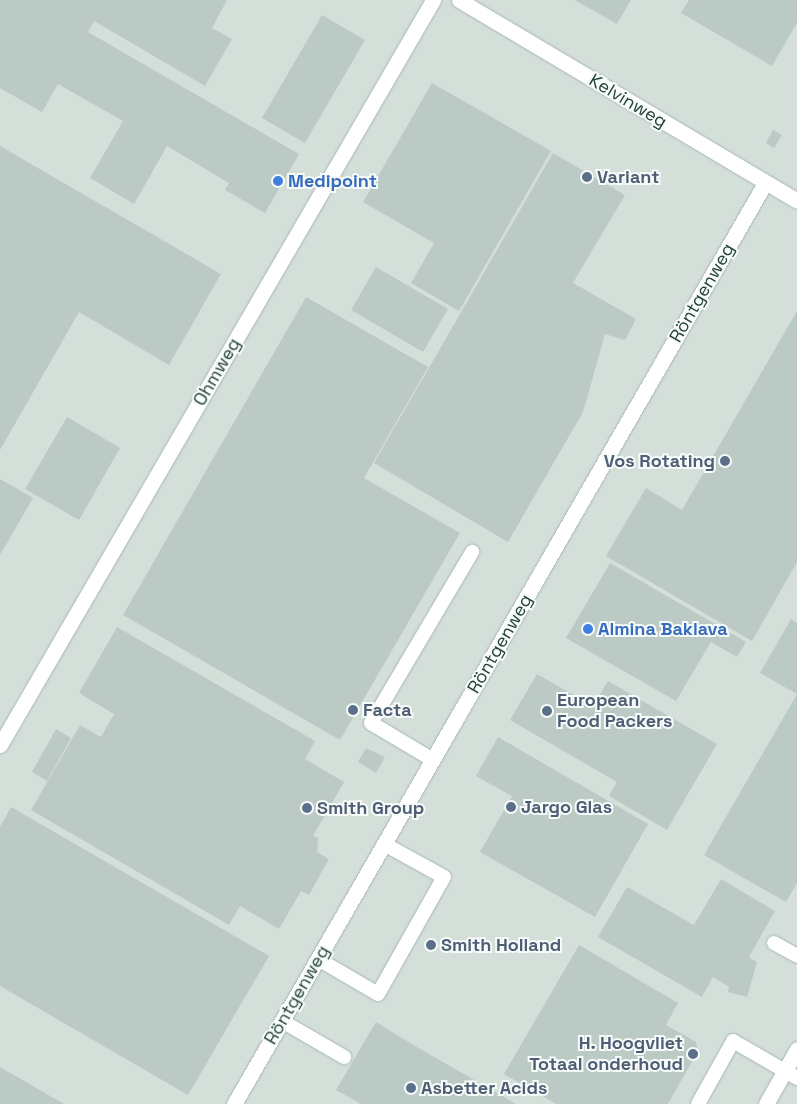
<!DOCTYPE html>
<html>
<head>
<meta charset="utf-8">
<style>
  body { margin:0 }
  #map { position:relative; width:797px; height:1104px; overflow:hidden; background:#e6efeb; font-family:"Space Grotesk",sans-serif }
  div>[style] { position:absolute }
  .built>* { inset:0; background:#d4dfda }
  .building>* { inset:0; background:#bbcac4 }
  .roads { filter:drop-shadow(0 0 1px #a8b8b2) drop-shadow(0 0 1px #a8b8b2) }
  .service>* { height:14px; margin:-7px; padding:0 7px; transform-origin:7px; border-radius:7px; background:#fff }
  .minor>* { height:15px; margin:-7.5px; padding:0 7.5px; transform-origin:7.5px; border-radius:7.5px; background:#fff }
  .dots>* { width:14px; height:14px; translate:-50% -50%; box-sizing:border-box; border:2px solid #f7fbf9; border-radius:50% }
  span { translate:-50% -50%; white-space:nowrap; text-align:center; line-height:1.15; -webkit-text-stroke:4px #f7fbf9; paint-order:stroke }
  .street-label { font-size:18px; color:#24423a }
  .service-label { font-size:18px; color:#4e5e75; font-weight:700 }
  .left { translate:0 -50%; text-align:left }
  .right { translate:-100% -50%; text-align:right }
  .shop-label { font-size:18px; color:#366cbe; font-weight:700 }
</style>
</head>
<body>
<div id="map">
  <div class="built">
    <div style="clip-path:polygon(0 0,797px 0,797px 1104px,0 1104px)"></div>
  </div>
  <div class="building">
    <div style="clip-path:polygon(0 0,227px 0,212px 28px,232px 39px,205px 86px,94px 21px,88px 32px,299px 154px,265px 213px,225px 190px,229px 183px,167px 146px,134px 204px,90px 178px,123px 121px,58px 84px,42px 112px,0 88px)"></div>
    <div style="clip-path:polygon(575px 0,631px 0,617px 24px)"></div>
    <div style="clip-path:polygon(689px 0,797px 0,797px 23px,772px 66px,681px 13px)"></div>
    <div style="clip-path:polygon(322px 15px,365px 40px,305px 143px,262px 118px)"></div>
    <div style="clip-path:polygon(432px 83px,551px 151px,459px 311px,411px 283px,434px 243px,363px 202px)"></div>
    <div style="clip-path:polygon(773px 130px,782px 135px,774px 148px,766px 143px)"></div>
    <div style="clip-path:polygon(0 146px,221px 274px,169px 365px,79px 312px,0 450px)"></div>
    <div style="clip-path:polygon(553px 153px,625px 195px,573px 283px,636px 319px,625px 340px,605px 334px,583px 412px,508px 542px,374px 463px)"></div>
    <div style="clip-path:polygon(376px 267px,448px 309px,423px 352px,351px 310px)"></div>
    <div style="clip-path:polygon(306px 297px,428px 367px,364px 478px,460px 533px,340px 740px,123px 615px)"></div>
    <div style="clip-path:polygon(797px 311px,797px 562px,752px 641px,606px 556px,646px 488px,682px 510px)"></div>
    <div style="clip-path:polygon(67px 417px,120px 448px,79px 520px,25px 489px)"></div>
    <div style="clip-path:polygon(0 479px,33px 498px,0 555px)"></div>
    <div style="clip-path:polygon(610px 563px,746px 642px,737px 657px,711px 642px,676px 701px,566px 638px)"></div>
    <div style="clip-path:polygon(791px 619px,797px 623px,797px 883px,786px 902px,704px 855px,797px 694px,760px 673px)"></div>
    <div style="clip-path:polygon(117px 627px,315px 741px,305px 759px,344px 782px,313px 836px,318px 838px,317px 852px,329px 859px,309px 895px,301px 891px,279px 929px,240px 906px,229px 925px,31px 810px,80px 725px,101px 737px,114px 714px,79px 693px)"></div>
    <div style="clip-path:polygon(537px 674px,593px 706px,608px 681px,717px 744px,667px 830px,609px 796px,617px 782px,510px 720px)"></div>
    <div style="clip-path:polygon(56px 729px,71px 738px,47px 781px,32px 772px)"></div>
    <div style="clip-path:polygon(498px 737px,648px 824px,595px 917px,480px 852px,512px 796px,476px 776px)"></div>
    <div style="clip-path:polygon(366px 748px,385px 757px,376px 773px,358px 762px)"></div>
    <div style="clip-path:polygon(11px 807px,269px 956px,188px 1095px,0 986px,0 827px)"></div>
    <div style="clip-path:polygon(721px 879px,775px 911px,749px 957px,757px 962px,747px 997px,728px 992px,729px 987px,713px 977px,702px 997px,598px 937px,627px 887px,694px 925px)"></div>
    <div style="clip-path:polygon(579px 945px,678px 1003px,666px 1025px,696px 1042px,698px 1051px,668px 1104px,556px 1104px,504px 1074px)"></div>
    <div style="clip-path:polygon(376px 1022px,415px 1046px,516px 1104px,361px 1104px,336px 1090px)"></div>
    <div style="clip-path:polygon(0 1067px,64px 1104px,0 1104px)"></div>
  </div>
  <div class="roads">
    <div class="service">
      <div style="left:433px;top:760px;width:72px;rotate:-149.2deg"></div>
      <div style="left:371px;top:723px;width:199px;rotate:-59.4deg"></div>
      <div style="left:774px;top:943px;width:26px;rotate:29deg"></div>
      <div style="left:318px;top:959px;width:69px;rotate:30.3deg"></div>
      <div style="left:378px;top:994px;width:134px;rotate:-60.6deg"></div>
      <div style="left:444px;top:877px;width:68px;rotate:-151.2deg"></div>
      <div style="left:282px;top:1021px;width:72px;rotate:30.1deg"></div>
      <div style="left:698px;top:1104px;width:72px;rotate:-60.9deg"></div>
      <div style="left:733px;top:1041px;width:74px;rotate:30deg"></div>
    </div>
    <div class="minor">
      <div style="left:459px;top:0;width:393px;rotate:30.7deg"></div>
      <div style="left:0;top:745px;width:862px;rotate:-59.83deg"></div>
      <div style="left:234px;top:1104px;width:1063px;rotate:-60.03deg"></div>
      <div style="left:766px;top:1104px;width:63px;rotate:-60.6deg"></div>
    </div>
  </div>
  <div class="dots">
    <div style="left:587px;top:177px;background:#5c6f8a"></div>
    <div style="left:278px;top:181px;background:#3f7fe0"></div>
    <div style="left:725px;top:461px;background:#5c6f8a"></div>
    <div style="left:588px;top:629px;background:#3f7fe0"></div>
    <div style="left:353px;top:710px;background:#5c6f8a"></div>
    <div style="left:547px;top:711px;background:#5c6f8a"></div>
    <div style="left:511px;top:807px;background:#5c6f8a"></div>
    <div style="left:307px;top:808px;background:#5c6f8a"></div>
    <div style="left:431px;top:945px;background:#5c6f8a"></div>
    <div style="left:693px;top:1054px;background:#5c6f8a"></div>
    <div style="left:411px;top:1088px;background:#5c6f8a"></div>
  </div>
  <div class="street-label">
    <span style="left:628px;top:101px;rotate:31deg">Kelvinweg</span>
    <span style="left:702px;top:293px;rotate:-60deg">Röntgenweg</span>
    <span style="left:217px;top:372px;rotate:-60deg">Ohmweg</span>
    <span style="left:500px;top:644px;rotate:-60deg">Röntgenweg</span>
    <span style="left:297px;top:995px;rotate:-60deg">Röntgenweg</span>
  </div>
  <div class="service-label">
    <span class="left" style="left:597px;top:177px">Variant</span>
    <span class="right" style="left:715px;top:461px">Vos Rotating</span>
    <span class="left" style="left:557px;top:711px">European<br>Food Packers</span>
    <span class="left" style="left:363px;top:710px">Facta</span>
    <span class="left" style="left:521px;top:807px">Jargo Glas</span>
    <span class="left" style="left:317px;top:808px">Smith Group</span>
    <span class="left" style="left:441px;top:945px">Smith Holland</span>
    <span class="right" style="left:683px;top:1054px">H. Hoogvliet<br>Totaal onderhoud</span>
    <span class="left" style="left:421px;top:1088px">Asbetter Acids</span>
  </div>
  <div class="shop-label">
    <span class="left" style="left:288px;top:181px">Medipoint</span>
    <span class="left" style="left:598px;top:629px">Almina Baklava</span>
  </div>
</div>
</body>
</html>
